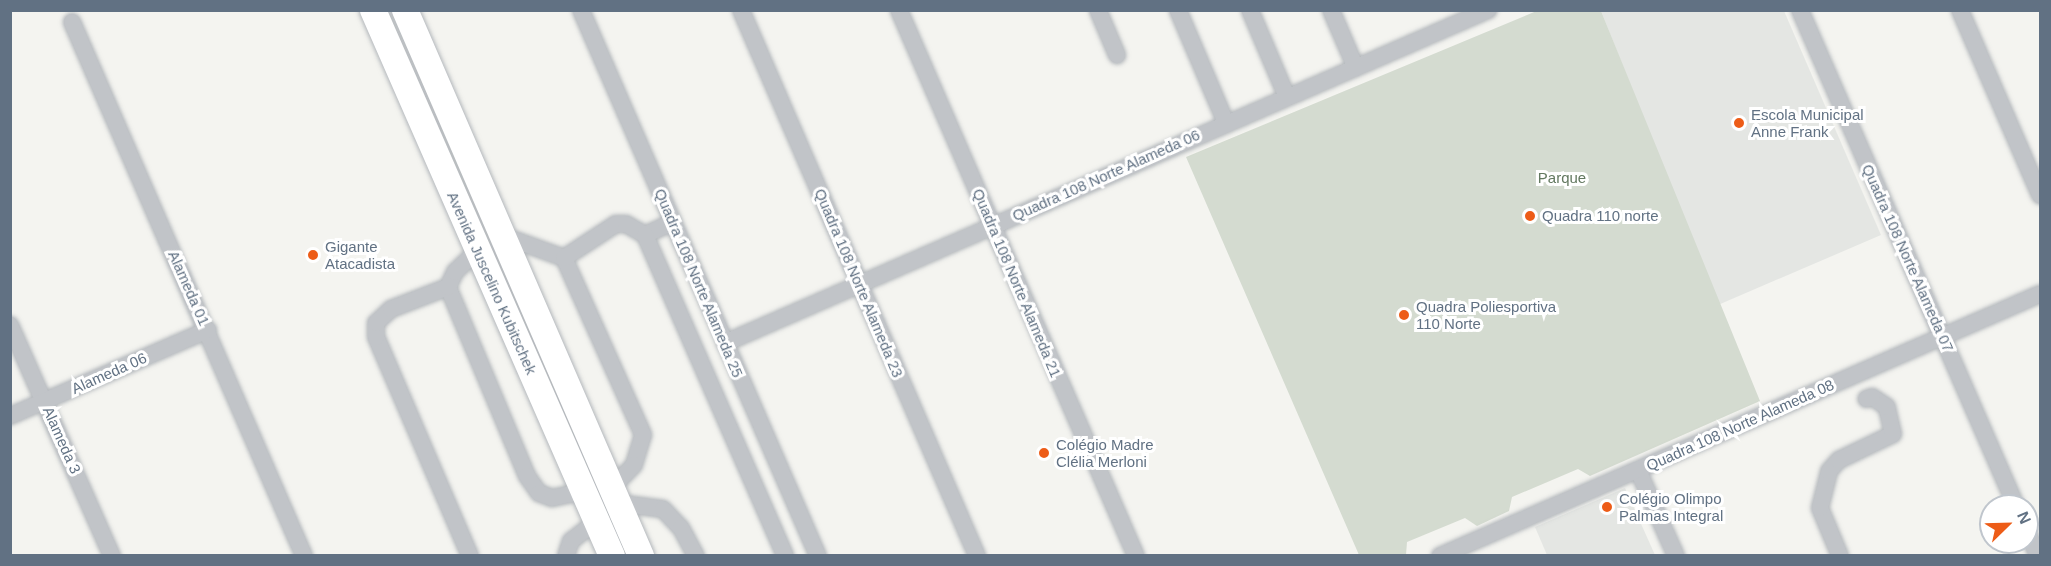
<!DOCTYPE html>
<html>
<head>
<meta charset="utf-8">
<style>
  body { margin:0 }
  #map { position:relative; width:2051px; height:566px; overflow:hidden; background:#f4f4f0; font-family:Helvetica,sans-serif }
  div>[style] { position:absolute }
  .built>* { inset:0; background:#e4e6e3 }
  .green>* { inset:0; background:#d4dbd0 }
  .roads { filter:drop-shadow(0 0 2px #b4b8bc) drop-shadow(0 0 2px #b4b8bc) }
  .street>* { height:16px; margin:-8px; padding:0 8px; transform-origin:8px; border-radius:8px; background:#c1c4c8 }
  .primary>* { height:26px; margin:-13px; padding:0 13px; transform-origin:13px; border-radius:13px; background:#fff }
  .dots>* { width:16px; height:16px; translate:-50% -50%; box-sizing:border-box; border:3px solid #fff; border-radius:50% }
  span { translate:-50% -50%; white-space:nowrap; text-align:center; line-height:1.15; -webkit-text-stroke:6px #fff; paint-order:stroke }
  .poi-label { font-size:15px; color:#617183 }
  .left { translate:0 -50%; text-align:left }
  .street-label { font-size:15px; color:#617183 }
  .park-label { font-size:15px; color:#637960 }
  .frame { position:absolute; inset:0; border:12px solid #617183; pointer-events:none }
  .north { position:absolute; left:1979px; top:494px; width:60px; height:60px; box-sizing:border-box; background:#fff; border:2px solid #c0c6cd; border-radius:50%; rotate:67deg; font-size:16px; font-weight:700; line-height:24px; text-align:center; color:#617183 }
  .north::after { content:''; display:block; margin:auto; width:21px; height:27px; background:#ed5c17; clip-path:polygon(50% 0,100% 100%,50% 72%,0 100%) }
</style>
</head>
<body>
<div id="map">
  <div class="built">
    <div style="clip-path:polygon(1601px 11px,1784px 11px,1881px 235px,1718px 305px)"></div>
    <div style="clip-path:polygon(1625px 488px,1655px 555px,1547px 555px,1535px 527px)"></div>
  </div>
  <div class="green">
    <div style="clip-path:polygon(1539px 10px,1601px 11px,1760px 401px,1590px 476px,1578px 469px,1512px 497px,1509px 511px,1477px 526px,1465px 518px,1407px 542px,1406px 555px,1359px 555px,1186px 157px)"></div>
  </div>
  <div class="roads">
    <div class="street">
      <div style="left:581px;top:10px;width:595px;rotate:66.54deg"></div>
      <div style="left:741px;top:10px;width:595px;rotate:66.62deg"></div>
      <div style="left:899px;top:10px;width:595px;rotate:66.54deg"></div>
      <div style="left:1098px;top:10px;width:49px;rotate:67.1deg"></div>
      <div style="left:1178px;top:10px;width:123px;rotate:67deg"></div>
      <div style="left:1250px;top:10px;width:95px;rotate:67deg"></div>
      <div style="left:1331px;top:10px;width:63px;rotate:66.7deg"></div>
      <div style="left:1800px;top:10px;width:541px;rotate:66.47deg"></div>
      <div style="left:1960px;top:10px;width:202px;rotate:66.6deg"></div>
      <div style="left:72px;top:22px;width:582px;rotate:66.52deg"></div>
      <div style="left:645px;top:235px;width:31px;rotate:-25deg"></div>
      <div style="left:504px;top:236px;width:64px;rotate:20.1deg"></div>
      <div style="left:564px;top:258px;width:194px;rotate:65.9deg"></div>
      <div style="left:643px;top:435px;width:31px;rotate:107deg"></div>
      <div style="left:634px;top:465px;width:32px;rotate:134deg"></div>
      <div style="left:564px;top:258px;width:62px;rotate:-33.2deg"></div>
      <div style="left:616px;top:224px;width:10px"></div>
      <div style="left:626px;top:224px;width:22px;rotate:30deg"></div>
      <div style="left:645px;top:235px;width:350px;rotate:66.4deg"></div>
      <div style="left:448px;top:287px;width:205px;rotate:67.3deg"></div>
      <div style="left:527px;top:476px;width:21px;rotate:55deg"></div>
      <div style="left:539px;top:493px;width:14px;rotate:21deg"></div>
      <div style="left:552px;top:498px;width:33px;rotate:-12deg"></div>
      <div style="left:10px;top:325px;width:253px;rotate:66.2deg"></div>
      <div style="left:725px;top:343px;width:833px;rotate:-23.58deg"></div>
      <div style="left:10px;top:416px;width:216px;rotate:-23.5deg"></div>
      <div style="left:1638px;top:470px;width:94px;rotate:66.2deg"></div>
      <div style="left:618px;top:503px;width:45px;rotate:7.6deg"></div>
      <div style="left:663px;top:509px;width:26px;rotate:47deg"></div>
      <div style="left:681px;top:528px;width:32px;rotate:62deg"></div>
      <div style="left:2027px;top:531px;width:27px;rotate:66deg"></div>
      <div style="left:470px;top:556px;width:238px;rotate:-113.2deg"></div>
      <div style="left:376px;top:337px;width:14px;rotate:-90deg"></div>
      <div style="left:376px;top:323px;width:21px;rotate:-43deg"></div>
      <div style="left:391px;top:309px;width:61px;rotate:-21.1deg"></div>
      <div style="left:448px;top:287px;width:17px;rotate:-65deg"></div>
      <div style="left:455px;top:272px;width:30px;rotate:-44deg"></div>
      <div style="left:566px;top:556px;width:16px;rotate:-72deg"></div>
      <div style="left:571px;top:541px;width:33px;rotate:-38deg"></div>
      <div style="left:1440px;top:556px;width:655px;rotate:-23.59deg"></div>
      <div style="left:1840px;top:556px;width:52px;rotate:-112.6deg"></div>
      <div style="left:1820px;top:508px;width:38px;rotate:-76deg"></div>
      <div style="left:1829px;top:471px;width:15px;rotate:-48deg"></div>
      <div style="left:1839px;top:460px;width:60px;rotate:-25.7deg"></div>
      <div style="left:1893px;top:434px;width:28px;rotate:-103deg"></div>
      <div style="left:1887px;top:407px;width:18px;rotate:-146deg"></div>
      <div style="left:1872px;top:397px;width:6px;rotate:162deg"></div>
    </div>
    <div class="primary">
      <div style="left:373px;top:10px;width:596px;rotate:66.36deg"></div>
      <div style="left:405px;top:10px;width:595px;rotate:66.62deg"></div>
    </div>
  </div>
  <div class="dots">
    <div style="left:1739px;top:123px;background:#ed5c17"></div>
    <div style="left:1530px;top:216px;background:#ed5c17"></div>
    <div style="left:313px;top:255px;background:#ed5c17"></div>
    <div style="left:1404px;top:315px;background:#ed5c17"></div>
    <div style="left:1044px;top:453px;background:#ed5c17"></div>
    <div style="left:1607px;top:507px;background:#ed5c17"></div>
  </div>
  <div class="poi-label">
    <span class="left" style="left:1751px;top:123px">Escola Municipal<br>Anne Frank</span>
    <span class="left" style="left:1542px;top:216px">Quadra 110 norte</span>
    <span class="left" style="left:325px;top:255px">Gigante<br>Atacadista</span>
    <span class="left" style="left:1416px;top:315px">Quadra Poliesportiva<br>110 Norte</span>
    <span class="left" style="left:1056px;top:453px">Colégio Madre<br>Clélia Merloni</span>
    <span class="left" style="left:1619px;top:507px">Colégio Olimpo<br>Palmas Integral</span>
  </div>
  <div class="street-label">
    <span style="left:1106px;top:175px;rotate:-24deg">Quadra 108 Norte Alameda 06</span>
    <span style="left:1908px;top:258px;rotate:66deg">Quadra 108 Norte Alameda 07</span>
    <span style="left:492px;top:283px;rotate:66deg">Avenida Juscelino Kubitschek</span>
    <span style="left:699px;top:283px;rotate:67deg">Quadra 108 Norte Alameda 25</span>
    <span style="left:859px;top:283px;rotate:67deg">Quadra 108 Norte Alameda 23</span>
    <span style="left:1017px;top:283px;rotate:67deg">Quadra 108 Norte Alameda 21</span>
    <span style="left:189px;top:288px;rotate:66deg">Alameda 01</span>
    <span style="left:109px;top:373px;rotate:-24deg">Alameda 06</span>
    <span style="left:1740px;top:425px;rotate:-24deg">Quadra 108 Norte Alameda 08</span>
    <span style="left:62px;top:440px;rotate:66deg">Alameda 3</span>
  </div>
  <div class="park-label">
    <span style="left:1562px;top:178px">Parque</span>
  </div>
  <div class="frame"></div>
  <div class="north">N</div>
</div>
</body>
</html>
